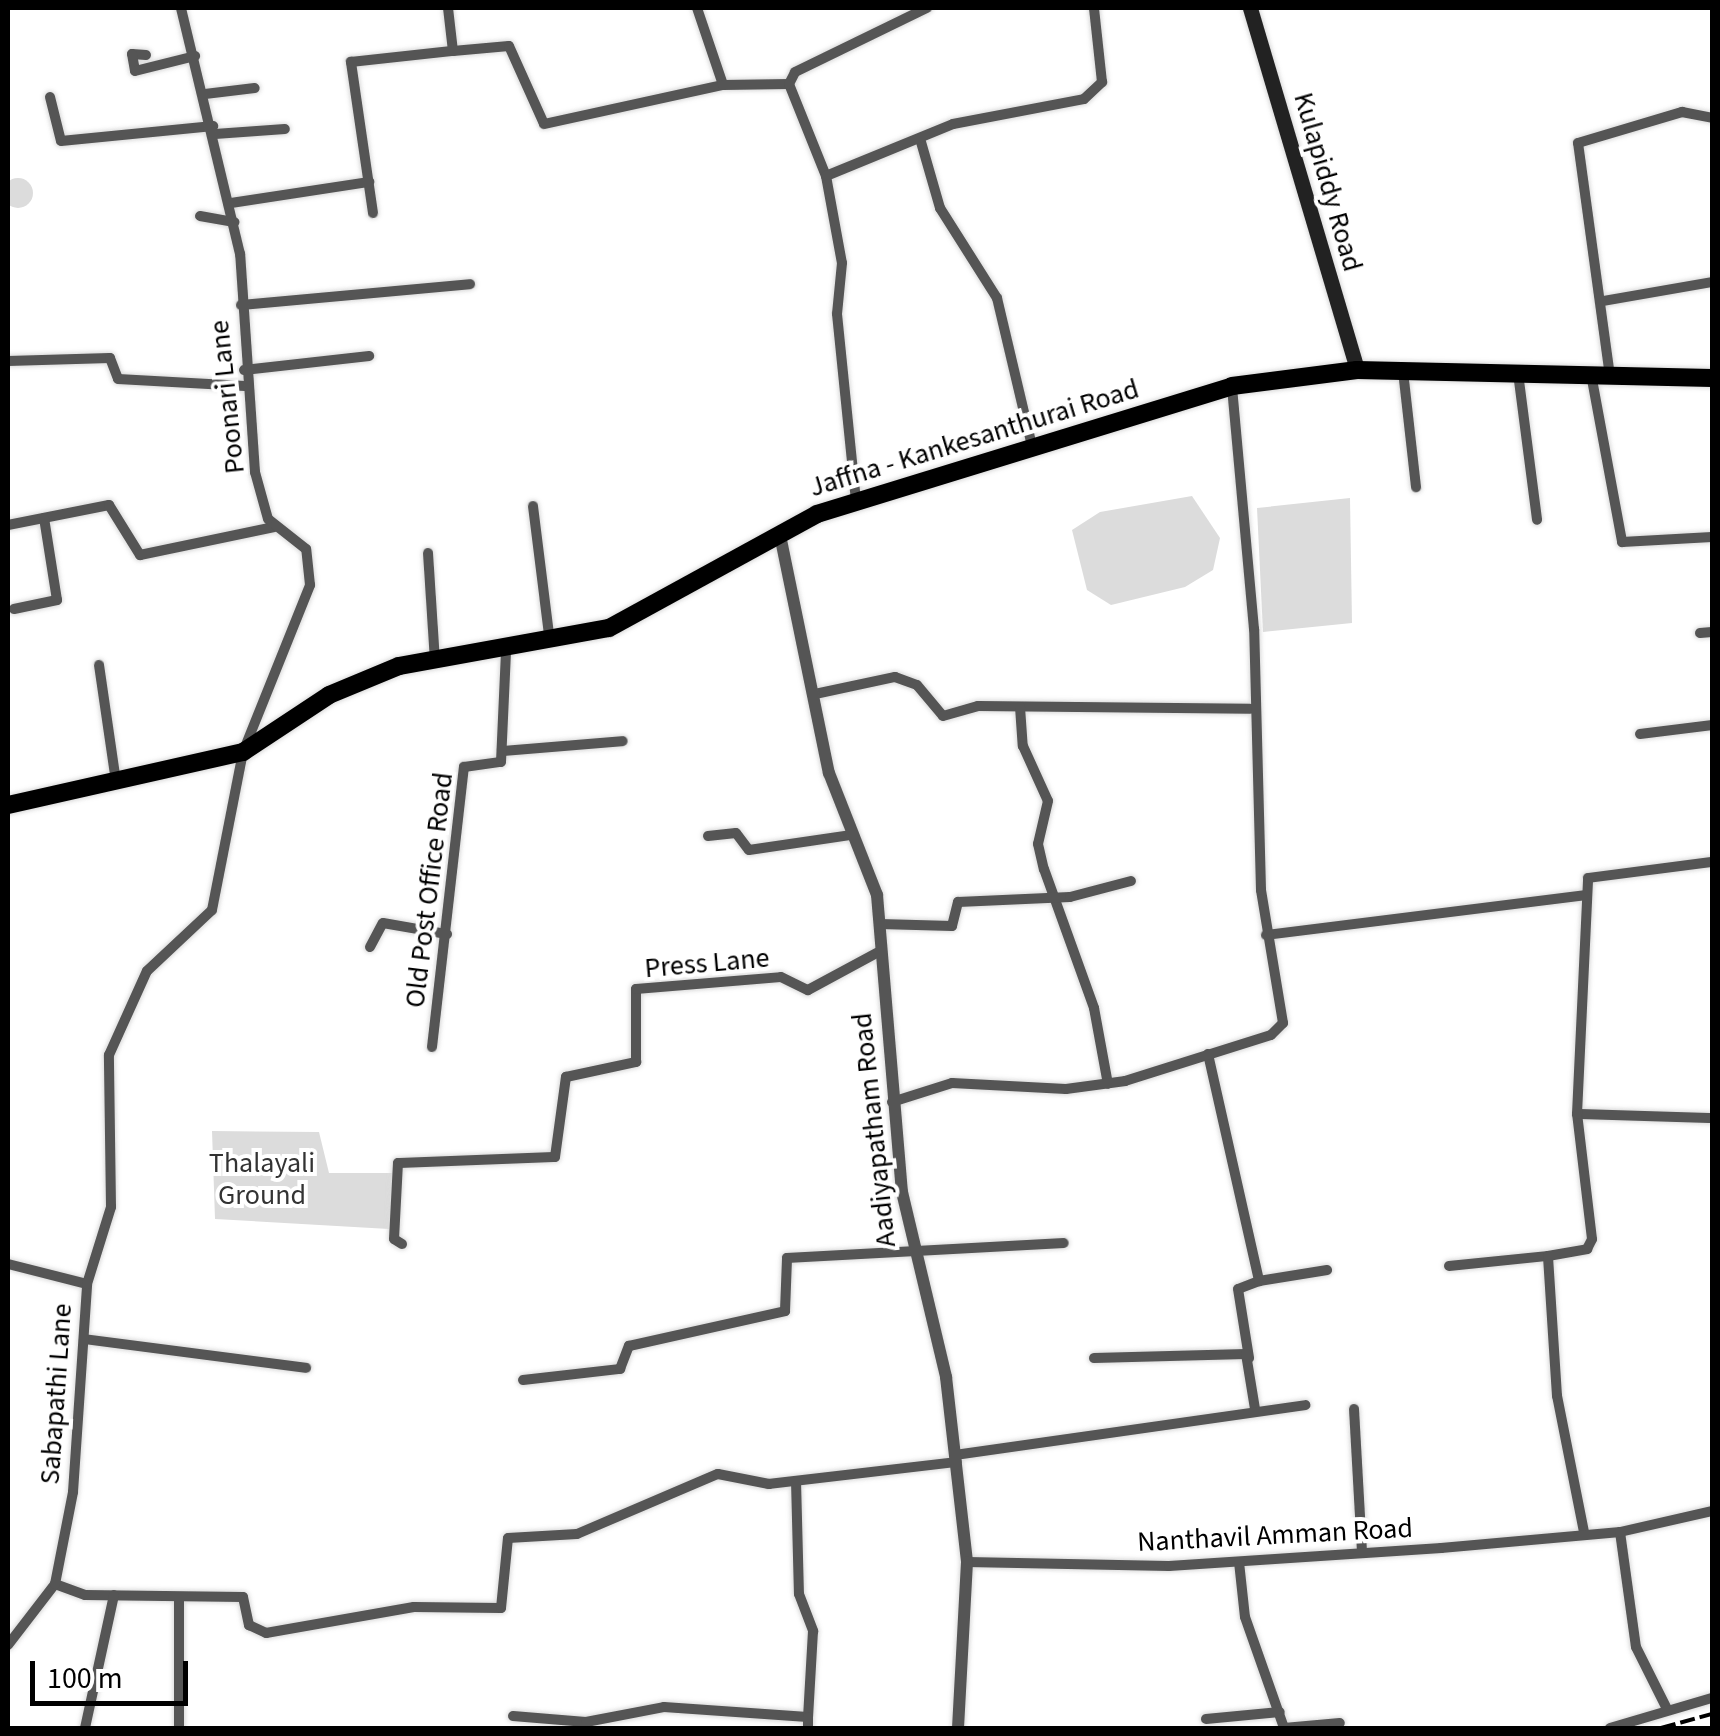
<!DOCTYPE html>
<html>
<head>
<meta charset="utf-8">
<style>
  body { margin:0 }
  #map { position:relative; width:1720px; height:1736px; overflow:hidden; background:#fff; font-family:"Source Sans 3",sans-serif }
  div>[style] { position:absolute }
  .green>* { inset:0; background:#dcdcdc }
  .round { border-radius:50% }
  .roads { filter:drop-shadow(0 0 2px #dbdbdb) drop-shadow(0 0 2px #dbdbdb) }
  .minor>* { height:10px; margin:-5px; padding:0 5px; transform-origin:5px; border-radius:5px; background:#555 }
  .tertiary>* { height:12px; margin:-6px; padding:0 6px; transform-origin:6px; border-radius:6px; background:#555 }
  .secondary>* { height:15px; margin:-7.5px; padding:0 7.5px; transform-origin:7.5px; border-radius:7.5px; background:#222 }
  .primary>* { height:18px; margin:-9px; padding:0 9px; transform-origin:9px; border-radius:9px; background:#000 }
  .rail>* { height:4px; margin-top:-2px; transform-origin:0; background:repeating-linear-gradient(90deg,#000 0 15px,transparent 0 20px) }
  span { translate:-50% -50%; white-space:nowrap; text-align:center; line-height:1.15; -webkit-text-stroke:8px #fff; paint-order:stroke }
  .street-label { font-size:28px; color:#000 }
  .park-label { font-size:28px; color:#333 }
  .frame { position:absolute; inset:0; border:10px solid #000; pointer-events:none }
  .scale { position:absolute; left:30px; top:1661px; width:158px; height:45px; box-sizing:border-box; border:5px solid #000; border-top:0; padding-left:12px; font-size:30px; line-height:35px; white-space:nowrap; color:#000; -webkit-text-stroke:8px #fff; paint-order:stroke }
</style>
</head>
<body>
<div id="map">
  <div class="green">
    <div class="round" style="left:3px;top:178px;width:30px;height:30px"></div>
    <div style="clip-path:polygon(1192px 496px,1220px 538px,1213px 570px,1185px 587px,1111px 605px,1087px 590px,1072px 530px,1100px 512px)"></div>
    <div style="clip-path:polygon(1350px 498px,1352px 623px,1263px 632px,1257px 508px)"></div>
    <div style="clip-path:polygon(212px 1131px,319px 1132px,329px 1173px,398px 1173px,389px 1229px,215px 1219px)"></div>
  </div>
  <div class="roads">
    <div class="minor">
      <div style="left:448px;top:8px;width:43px;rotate:83.4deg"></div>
      <div style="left:453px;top:51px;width:56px;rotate:-5.1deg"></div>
      <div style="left:509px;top:46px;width:85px;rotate:65.8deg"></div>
      <div style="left:544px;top:124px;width:183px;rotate:-12.3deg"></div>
      <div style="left:697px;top:8px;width:81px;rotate:71.3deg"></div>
      <div style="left:723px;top:85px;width:66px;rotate:-0.9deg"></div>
      <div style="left:789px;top:84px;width:99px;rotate:68.1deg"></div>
      <div style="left:826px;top:176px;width:88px;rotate:79.6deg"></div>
      <div style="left:842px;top:263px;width:51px;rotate:95.6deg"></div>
      <div style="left:837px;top:314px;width:189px;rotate:84.2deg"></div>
      <div style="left:146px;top:55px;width:14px;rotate:-176deg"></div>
      <div style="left:132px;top:54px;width:17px;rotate:80deg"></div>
      <div style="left:135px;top:71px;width:62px;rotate:-14deg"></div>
      <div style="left:789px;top:84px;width:13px;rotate:-63deg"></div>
      <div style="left:795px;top:72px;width:147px;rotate:-25.9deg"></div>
      <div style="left:205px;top:94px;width:50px;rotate:-6.8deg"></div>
      <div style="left:50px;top:97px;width:45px;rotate:76deg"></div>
      <div style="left:61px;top:141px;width:153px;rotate:-5.6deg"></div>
      <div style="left:215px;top:134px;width:70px;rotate:-4.1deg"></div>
      <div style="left:921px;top:142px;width:69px;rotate:73.9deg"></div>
      <div style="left:940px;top:208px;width:107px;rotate:57.7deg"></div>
      <div style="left:997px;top:298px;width:156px;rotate:76.7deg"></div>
      <div style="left:826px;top:176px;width:137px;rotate:-22.3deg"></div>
      <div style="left:953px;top:124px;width:133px;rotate:-10.8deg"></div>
      <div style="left:1084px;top:99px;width:25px;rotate:-43deg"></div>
      <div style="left:1102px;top:82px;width:74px;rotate:-96.2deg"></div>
      <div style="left:231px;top:203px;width:140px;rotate:-8.7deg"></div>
      <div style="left:373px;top:213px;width:153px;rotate:-98.3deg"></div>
      <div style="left:351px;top:62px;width:103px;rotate:-6.2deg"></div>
      <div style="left:200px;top:216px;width:35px;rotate:10deg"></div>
      <div style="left:1603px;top:301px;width:111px;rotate:-9.9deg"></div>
      <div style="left:241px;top:305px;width:230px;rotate:-5.2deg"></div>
      <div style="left:8px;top:361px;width:102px;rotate:-1.7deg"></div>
      <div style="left:110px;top:358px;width:22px;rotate:69deg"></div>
      <div style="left:118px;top:379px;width:127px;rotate:3.2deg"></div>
      <div style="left:1609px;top:369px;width:228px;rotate:-97.8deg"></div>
      <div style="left:1578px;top:143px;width:109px;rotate:-16.6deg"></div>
      <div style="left:1682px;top:112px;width:31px;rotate:11deg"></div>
      <div style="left:244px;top:370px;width:126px;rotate:-6.4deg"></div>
      <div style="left:1403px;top:371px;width:117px;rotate:83.6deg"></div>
      <div style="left:1518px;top:373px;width:148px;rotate:82.6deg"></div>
      <div style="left:1591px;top:374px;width:171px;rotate:79.5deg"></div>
      <div style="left:1622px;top:542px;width:90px;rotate:-3.2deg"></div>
      <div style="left:533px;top:506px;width:137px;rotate:82.9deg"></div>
      <div style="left:8px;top:525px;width:103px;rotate:-11.2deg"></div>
      <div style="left:109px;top:505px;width:59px;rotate:58.2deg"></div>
      <div style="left:140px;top:555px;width:137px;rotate:-11.8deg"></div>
      <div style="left:428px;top:553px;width:108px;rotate:86.3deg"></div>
      <div style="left:14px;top:609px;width:44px;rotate:-11.8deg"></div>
      <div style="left:57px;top:600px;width:83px;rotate:-99deg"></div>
      <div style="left:1700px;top:633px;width:12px;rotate:-5deg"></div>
      <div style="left:99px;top:665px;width:117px;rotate:81.7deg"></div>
      <div style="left:815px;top:694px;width:82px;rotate:-12deg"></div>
      <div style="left:895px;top:677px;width:23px;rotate:20deg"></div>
      <div style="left:917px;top:685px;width:40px;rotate:50deg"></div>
      <div style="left:943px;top:716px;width:36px;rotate:-16deg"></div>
      <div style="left:978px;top:706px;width:272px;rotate:0.6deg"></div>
      <div style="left:1020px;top:707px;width:39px;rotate:86deg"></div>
      <div style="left:1023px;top:746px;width:60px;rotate:65.6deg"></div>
      <div style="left:1048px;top:801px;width:44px;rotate:103.1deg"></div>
      <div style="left:1038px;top:844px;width:26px;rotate:77deg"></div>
      <div style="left:1044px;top:869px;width:148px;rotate:70.2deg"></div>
      <div style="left:1094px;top:1008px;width:77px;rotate:79.6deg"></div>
      <div style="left:1640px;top:734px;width:73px;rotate:-7.1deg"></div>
      <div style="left:502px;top:751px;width:121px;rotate:-4.7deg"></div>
      <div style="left:708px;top:836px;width:28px;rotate:-6deg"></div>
      <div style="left:736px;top:833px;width:21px;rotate:53deg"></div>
      <div style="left:749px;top:850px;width:102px;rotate:-8.4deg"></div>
      <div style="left:880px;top:924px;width:72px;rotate:1.6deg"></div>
      <div style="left:952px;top:926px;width:25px;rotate:-76deg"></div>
      <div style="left:958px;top:902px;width:112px;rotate:-2.6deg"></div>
      <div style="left:1070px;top:897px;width:63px;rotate:-14.7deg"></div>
      <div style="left:1266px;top:935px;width:322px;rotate:-7.1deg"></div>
      <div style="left:370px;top:947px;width:27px;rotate:-62deg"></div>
      <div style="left:383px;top:923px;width:65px;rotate:9.8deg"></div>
      <div style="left:432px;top:1047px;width:282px;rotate:-83.5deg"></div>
      <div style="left:464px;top:767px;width:37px;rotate:-8deg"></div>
      <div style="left:501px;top:762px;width:110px;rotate:-87.4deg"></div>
      <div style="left:1208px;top:1054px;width:233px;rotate:77.3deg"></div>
      <div style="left:1259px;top:1281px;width:22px;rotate:159deg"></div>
      <div style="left:1238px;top:1289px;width:70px;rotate:80.9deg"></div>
      <div style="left:892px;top:1102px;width:63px;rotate:-17.6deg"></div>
      <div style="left:952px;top:1083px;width:114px;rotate:3deg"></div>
      <div style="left:1066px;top:1089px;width:60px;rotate:-7.7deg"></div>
      <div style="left:1125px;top:1081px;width:153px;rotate:-17.5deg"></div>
      <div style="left:1271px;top:1035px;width:17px;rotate:-45deg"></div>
      <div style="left:1283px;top:1023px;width:135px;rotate:-99.4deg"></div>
      <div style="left:1261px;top:890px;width:261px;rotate:-91.5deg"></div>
      <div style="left:1254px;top:629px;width:244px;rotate:-95.2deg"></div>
      <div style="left:1577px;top:1114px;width:135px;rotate:1.7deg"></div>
      <div style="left:402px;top:1244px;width:9px;rotate:-148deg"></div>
      <div style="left:394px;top:1239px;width:76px;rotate:-87deg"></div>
      <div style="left:398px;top:1163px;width:157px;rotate:-2.2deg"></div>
      <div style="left:555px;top:1157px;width:81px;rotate:-82.2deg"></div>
      <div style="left:566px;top:1077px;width:72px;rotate:-12.1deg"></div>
      <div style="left:636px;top:1062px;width:73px;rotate:-90deg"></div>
      <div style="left:636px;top:989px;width:145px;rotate:-4.7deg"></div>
      <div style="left:781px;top:977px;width:30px;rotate:26deg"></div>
      <div style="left:808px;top:990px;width:84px;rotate:-28.4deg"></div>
      <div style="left:8px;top:1264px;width:81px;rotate:14.2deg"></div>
      <div style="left:1449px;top:1266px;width:100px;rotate:-5.8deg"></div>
      <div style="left:1259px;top:1281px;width:69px;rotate:-9.2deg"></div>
      <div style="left:84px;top:1339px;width:224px;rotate:7.4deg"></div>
      <div style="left:1094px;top:1358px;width:152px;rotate:-1.5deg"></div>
      <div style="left:1246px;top:1354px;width:56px;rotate:80.7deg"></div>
      <div style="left:523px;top:1380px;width:98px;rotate:-6.5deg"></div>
      <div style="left:620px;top:1369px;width:25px;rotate:-69deg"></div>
      <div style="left:629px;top:1346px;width:160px;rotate:-12.6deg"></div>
      <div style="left:785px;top:1311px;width:53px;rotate:-87.8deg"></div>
      <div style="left:787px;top:1258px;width:277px;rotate:-3.1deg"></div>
      <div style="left:1354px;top:1409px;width:142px;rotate:86.8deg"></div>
      <div style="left:955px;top:1455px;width:354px;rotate:-8.1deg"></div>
      <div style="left:796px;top:1481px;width:113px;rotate:88.5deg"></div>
      <div style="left:799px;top:1594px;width:40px;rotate:69deg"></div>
      <div style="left:813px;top:1631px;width:86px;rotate:93.3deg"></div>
      <div style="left:1584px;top:1532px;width:139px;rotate:-101.2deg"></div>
      <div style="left:1557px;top:1396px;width:140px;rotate:-93.7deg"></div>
      <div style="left:1548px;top:1256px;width:40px;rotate:-10deg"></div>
      <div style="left:1587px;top:1249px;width:11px;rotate:-63deg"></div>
      <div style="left:1592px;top:1239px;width:126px;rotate:-96.8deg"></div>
      <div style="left:1577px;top:1114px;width:236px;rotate:-87.3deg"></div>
      <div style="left:1588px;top:878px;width:125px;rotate:-7.4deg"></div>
      <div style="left:1620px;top:1532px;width:116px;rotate:82.1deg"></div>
      <div style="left:1636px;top:1647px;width:69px;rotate:63.4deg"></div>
      <div style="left:967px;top:1562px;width:202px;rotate:1.1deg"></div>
      <div style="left:1169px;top:1566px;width:273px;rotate:-3.8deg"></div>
      <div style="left:1441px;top:1548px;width:180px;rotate:-5.1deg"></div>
      <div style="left:1620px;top:1532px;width:94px;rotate:-12.9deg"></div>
      <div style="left:1239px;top:1562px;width:55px;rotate:83.8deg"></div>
      <div style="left:1245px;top:1617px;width:118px;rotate:70.6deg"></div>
      <div style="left:55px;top:1584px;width:32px;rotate:20deg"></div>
      <div style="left:85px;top:1595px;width:158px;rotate:0.7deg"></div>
      <div style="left:243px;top:1597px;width:29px;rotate:78deg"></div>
      <div style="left:249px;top:1625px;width:19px;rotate:25deg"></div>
      <div style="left:266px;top:1633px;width:150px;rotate:-10deg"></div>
      <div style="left:414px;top:1607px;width:87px;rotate:0.7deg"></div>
      <div style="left:501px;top:1608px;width:70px;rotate:-84.3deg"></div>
      <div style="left:508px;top:1538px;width:69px;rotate:-3.3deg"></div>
      <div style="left:577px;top:1534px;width:153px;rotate:-23.1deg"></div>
      <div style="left:718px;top:1474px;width:52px;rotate:11.1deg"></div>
      <div style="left:769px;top:1484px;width:189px;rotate:-6.7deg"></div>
      <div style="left:8px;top:1645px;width:77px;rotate:-52.4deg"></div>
      <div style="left:55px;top:1584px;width:94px;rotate:-78.9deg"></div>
      <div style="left:73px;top:1492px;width:208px;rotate:-86.1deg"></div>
      <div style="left:87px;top:1284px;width:81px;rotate:-72.7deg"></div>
      <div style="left:111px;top:1207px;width:152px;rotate:-90.8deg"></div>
      <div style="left:109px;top:1055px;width:92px;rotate:-65.7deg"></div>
      <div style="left:147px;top:971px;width:89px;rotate:-43.2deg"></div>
      <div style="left:212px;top:910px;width:161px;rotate:-78.9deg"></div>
      <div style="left:243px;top:752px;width:180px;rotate:-68.1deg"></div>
      <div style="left:310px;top:585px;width:36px;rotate:-96deg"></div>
      <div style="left:306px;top:549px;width:48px;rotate:-141.7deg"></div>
      <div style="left:268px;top:519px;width:49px;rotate:-105.5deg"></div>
      <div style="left:255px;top:472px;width:219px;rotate:-93.9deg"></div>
      <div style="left:240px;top:254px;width:253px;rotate:-103.5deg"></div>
      <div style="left:513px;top:1716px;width:73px;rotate:4.7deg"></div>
      <div style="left:586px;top:1722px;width:79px;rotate:-10.9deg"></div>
      <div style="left:664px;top:1707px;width:144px;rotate:4deg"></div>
      <div style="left:808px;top:1717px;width:11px;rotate:90deg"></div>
      <div style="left:1206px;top:1719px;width:74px;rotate:-5.4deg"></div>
      <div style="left:85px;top:1728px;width:136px;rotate:-77.7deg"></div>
      <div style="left:179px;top:1728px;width:129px;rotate:-90deg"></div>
      <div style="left:1284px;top:1728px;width:56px;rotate:-5.1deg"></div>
      <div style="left:1610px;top:1728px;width:106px;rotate:-16.4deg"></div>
    </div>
    <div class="tertiary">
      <div style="left:780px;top:535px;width:243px;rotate:78.4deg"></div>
      <div style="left:829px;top:773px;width:131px;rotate:68.5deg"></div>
      <div style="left:877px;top:895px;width:298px;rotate:85.2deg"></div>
      <div style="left:902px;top:1192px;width:190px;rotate:76.6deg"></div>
      <div style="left:946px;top:1377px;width:186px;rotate:83.5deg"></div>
      <div style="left:967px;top:1562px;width:166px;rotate:93.1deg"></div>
    </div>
    <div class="secondary">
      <div style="left:1250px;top:8px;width:377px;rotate:73.5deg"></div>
    </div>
    <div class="primary">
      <div style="left:8px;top:805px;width:241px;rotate:-12.7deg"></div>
      <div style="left:243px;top:752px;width:103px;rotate:-33.5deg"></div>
      <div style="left:329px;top:695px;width:76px;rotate:-22.5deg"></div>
      <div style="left:399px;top:666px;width:213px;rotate:-10.3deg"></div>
      <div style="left:609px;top:628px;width:237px;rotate:-28.7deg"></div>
      <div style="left:817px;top:514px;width:434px;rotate:-17.1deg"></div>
      <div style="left:1232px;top:386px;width:126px;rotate:-7.3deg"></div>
      <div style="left:1357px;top:370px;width:355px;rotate:1.3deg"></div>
    </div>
  </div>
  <div class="rail">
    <div style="left:1661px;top:1728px;width:53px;rotate:-15.4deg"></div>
  </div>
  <div class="street-label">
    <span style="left:1328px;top:182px;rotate:74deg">Kulapiddy Road</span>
    <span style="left:227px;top:397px;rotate:-96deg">Poonari Lane</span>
    <span style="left:974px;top:438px;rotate:-17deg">Jaffna - Kankesanthurai Road</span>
    <span style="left:429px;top:890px;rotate:-83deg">Old Post Office Road</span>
    <span style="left:707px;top:963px;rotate:-5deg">Press Lane</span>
    <span style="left:874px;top:1130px;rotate:-96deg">Aadiyapatham Road</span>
    <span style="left:56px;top:1394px;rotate:-86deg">Sabapathi Lane</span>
    <span style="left:1275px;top:1535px;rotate:-3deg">Nanthavil Amman Road</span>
  </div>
  <div class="park-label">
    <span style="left:262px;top:1179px">Thalayali<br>Ground</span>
  </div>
  <div class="frame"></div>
  <div class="scale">100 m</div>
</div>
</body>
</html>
